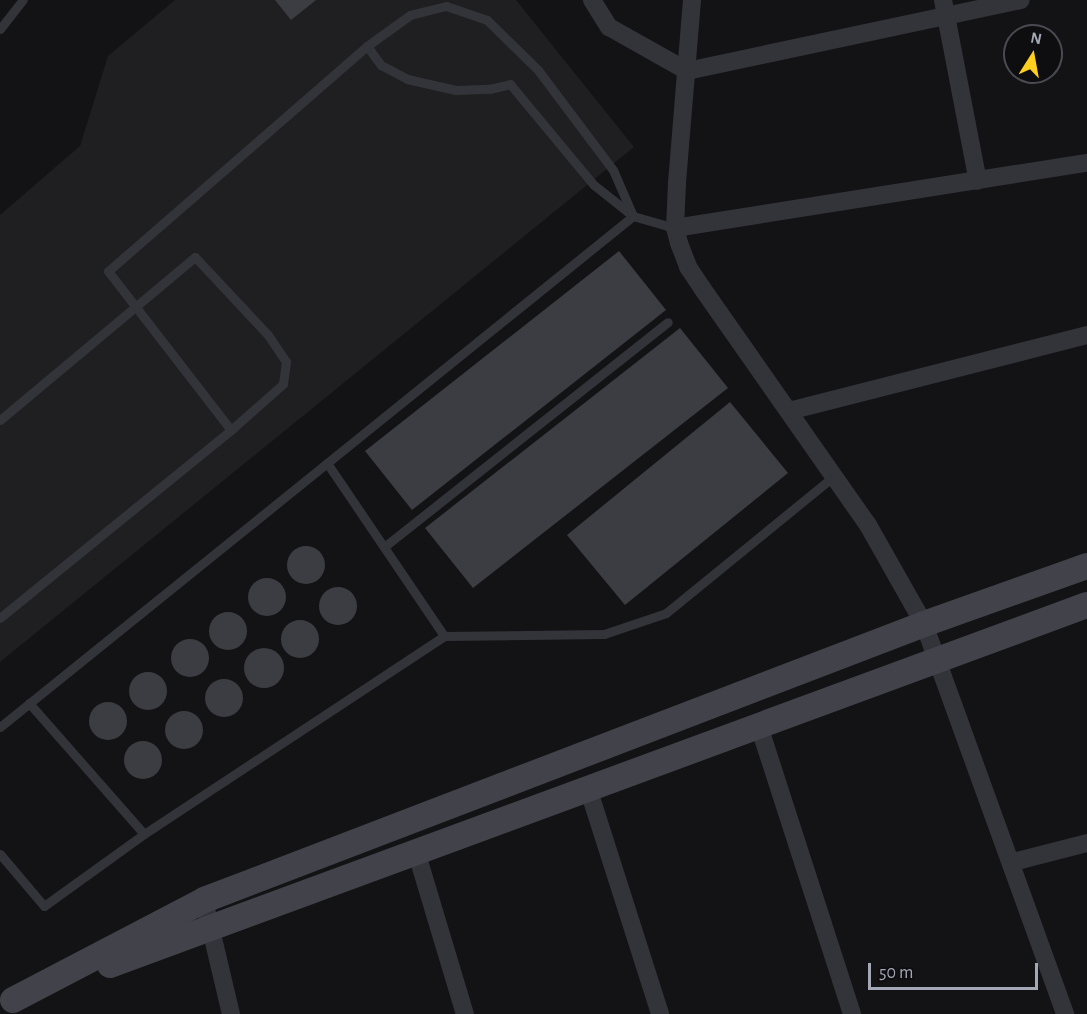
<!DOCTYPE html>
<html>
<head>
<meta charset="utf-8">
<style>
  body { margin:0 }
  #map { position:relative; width:1087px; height:1014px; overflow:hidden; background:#131315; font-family:"Alegreya Sans",sans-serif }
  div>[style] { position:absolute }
  .built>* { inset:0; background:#1f1f22 }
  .building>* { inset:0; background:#3c3d42 }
  .round { border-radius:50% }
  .service>* { height:9px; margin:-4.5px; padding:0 4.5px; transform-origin:4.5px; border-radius:4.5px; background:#33343a }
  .minor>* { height:18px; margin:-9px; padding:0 9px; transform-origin:9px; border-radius:9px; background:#33343a }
  .secondary>* { height:26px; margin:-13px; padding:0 13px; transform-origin:13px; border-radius:13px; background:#41424a }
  span { translate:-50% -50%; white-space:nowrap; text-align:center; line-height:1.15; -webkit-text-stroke:4.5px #0e0e10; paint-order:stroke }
  .north { position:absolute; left:1003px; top:24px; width:60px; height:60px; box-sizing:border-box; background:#0e0e10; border:2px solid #4a4b52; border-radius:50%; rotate:11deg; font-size:16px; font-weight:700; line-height:24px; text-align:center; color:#a3a7b6 }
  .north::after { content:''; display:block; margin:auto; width:21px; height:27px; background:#ffcf20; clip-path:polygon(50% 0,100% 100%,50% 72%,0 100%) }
  .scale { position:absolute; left:868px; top:963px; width:170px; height:27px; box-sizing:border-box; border:3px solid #a3a7b6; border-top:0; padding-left:8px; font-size:18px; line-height:21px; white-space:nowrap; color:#a3a7b6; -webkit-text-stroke:4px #0e0e10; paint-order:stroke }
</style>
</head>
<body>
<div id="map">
  <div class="built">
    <div style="clip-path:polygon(175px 0,516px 0,634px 147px,0 662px,0 215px,80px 146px,108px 56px)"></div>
  </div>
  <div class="building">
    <div style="clip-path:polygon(275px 0,316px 0,291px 20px)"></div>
    <div style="clip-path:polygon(619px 251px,666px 310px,412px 510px,365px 451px)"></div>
    <div style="clip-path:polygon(680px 328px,728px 388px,473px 588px,425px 528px)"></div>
    <div style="clip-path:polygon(730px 402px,788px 473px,625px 605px,567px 535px)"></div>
    <div class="round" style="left:287px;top:546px;width:38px;height:38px"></div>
    <div class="round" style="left:248px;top:578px;width:38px;height:38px"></div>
    <div class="round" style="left:319px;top:587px;width:38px;height:38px"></div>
    <div class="round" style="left:209px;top:612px;width:38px;height:38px"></div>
    <div class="round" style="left:281px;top:620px;width:38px;height:38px"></div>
    <div class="round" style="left:171px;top:639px;width:38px;height:38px"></div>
    <div class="round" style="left:244px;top:648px;width:40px;height:40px"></div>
    <div class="round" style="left:129px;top:672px;width:38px;height:38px"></div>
    <div class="round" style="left:205px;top:679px;width:38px;height:38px"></div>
    <div class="round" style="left:89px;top:702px;width:38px;height:38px"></div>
    <div class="round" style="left:165px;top:711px;width:38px;height:38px"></div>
    <div class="round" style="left:124px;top:741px;width:38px;height:38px"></div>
  </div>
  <div class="service">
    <div style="left:0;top:29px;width:37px;rotate:-52deg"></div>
    <div style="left:367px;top:46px;width:24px;rotate:54deg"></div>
    <div style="left:381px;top:65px;width:30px;rotate:28deg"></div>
    <div style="left:407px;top:79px;width:50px;rotate:12.7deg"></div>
    <div style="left:456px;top:90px;width:33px;rotate:-2deg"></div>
    <div style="left:489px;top:89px;width:22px;rotate:-13deg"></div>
    <div style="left:510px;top:84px;width:131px;rotate:50.3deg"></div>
    <div style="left:594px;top:185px;width:50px;rotate:38.5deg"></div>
    <div style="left:633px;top:216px;width:44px;rotate:15.9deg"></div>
    <div style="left:0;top:420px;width:254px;rotate:-39.9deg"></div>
    <div style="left:195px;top:257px;width:107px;rotate:46.9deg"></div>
    <div style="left:268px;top:335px;width:32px;rotate:56deg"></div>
    <div style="left:286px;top:362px;width:22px;rotate:98deg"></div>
    <div style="left:283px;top:384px;width:69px;rotate:138.5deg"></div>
    <div style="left:231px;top:430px;width:298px;rotate:140.9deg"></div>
    <div style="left:327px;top:463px;width:209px;rotate:55.9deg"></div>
    <div style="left:384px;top:547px;width:362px;rotate:-38.4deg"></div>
    <div style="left:29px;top:703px;width:174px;rotate:48.7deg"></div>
    <div style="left:0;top:727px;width:814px;rotate:-38.91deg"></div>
    <div style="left:633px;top:216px;width:50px;rotate:-113.5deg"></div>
    <div style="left:613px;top:170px;width:125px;rotate:-126.9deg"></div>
    <div style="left:538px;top:70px;width:71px;rotate:-135.6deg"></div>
    <div style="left:487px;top:20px;width:43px;rotate:-161.1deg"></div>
    <div style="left:446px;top:6px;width:37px;rotate:166deg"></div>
    <div style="left:410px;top:15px;width:53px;rotate:144.2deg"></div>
    <div style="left:367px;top:46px;width:343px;rotate:139deg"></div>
    <div style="left:108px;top:271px;width:201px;rotate:52.3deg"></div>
    <div style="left:0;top:854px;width:68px;rotate:49.8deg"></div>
    <div style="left:44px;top:906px;width:123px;rotate:-35.8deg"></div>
    <div style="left:144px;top:834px;width:359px;rotate:-33.4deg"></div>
    <div style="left:444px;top:636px;width:160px;rotate:-0.7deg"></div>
    <div style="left:604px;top:634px;width:65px;rotate:-18.7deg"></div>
    <div style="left:666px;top:613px;width:218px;rotate:-39.2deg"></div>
  </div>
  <div class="minor">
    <div style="left:592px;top:0;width:32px;rotate:58deg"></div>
    <div style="left:609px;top:27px;width:90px;rotate:29.4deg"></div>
    <div style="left:687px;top:71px;width:341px;rotate:-12deg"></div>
    <div style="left:692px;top:0;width:184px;rotate:94.7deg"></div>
    <div style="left:677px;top:183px;width:45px;rotate:92.5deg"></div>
    <div style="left:675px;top:228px;width:16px;rotate:75deg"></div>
    <div style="left:679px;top:243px;width:26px;rotate:69deg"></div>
    <div style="left:688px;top:267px;width:25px;rotate:56deg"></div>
    <div style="left:702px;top:288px;width:289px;rotate:55deg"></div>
    <div style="left:868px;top:525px;width:114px;rotate:60.5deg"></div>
    <div style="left:924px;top:624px;width:415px;rotate:70.1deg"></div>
    <div style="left:943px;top:0;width:184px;rotate:79.1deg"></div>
    <div style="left:675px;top:228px;width:417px;rotate:-9deg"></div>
    <div style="left:789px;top:411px;width:308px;rotate:-14.3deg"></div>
    <div style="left:759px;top:726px;width:303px;rotate:72.1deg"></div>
    <div style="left:588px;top:788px;width:237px;rotate:72.3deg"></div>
    <div style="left:416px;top:851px;width:170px;rotate:73.3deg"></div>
    <div style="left:1013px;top:862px;width:76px;rotate:-14.4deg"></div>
    <div style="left:204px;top:900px;width:117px;rotate:76.7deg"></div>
  </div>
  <div class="secondary">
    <div style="left:110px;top:965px;width:1041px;rotate:-20.23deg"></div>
    <div style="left:13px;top:1000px;width:216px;rotate:-27.6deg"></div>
    <div style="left:204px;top:900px;width:771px;rotate:-20.97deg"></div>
    <div style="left:924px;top:624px;width:173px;rotate:-19.6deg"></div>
  </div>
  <div class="north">N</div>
  <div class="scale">50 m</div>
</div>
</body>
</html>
